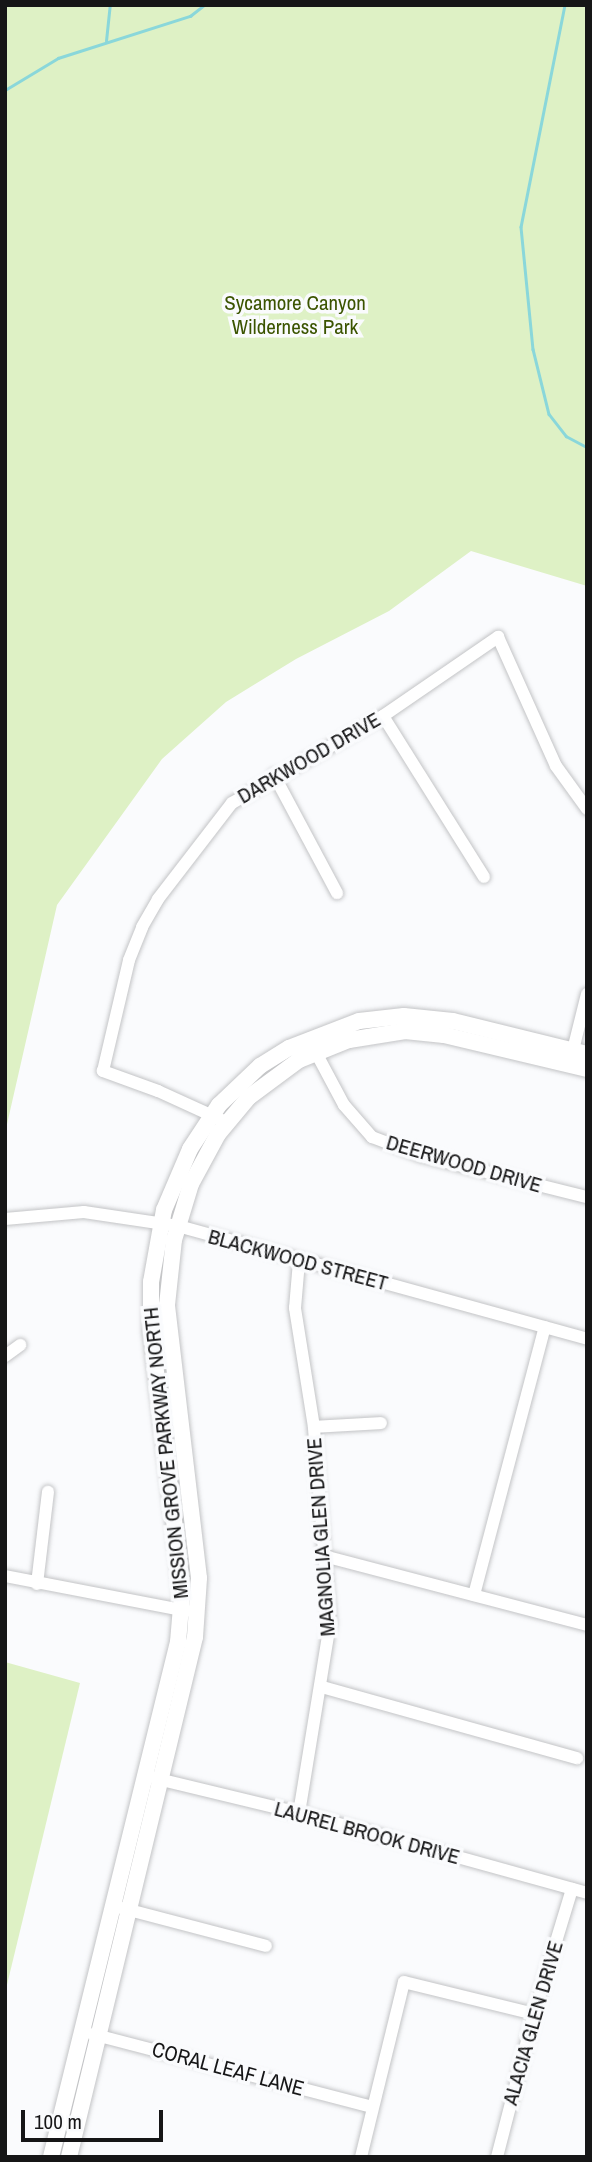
<!DOCTYPE html>
<html>
<head>
<meta charset="utf-8">
<style>
  body { margin:0 }
  #map { position:relative; width:592px; height:2162px; overflow:hidden; background:#fafbfd; font-family:"Archivo Narrow",sans-serif }
  div>[style] { position:absolute }
  .green>* { inset:0; background:#def1c5 }
  .stream>* { height:2.5px; margin:-1.25px; padding:0 1.25px; transform-origin:1.25px; border-radius:1.25px; background:#8ad7da }
  .roads { filter:drop-shadow(0 0 2px #c3c4c6) drop-shadow(0 0 2px #c3c4c6) }
  .street>* { height:12px; margin:-6px; padding:0 6px; transform-origin:6px; border-radius:6px; background:#fff }
  .secondary>* { height:16px; margin:-8px; padding:0 8px; transform-origin:8px; border-radius:8px; background:#fff }
  span { translate:-50% -50%; white-space:nowrap; text-align:center; line-height:1.15; -webkit-text-stroke:7px #fafbfd; paint-order:stroke }
  .park-label { font-size:21px; color:#3b5400 }
  .street-label { font-size:21px; color:#161617 }
  .frame { position:absolute; inset:0; border:7px solid #161617; pointer-events:none }
  .scale { position:absolute; left:21px; top:2110px; width:142px; height:32px; box-sizing:border-box; border:4px solid #161617; border-top:0; padding-left:9px; font-size:21px; line-height:24px; white-space:nowrap; color:#161617; -webkit-text-stroke:5px #fafbfd; paint-order:stroke }
</style>
</head>
<body>
<div id="map">
  <div class="green">
    <div style="clip-path:polygon(5px 5px,587px 5px,587px 586px,471px 551px,389px 611px,296px 659px,226px 702px,162px 759px,57px 905px,5px 1133px)"></div>
    <div style="clip-path:polygon(5px 1662px,80px 1683px,5px 1993px)"></div>
  </div>
  <div class="stream">
    <div style="left:565px;top:5px;width:226px;rotate:101.2deg"></div>
    <div style="left:521px;top:227px;width:123px;rotate:84.4deg"></div>
    <div style="left:533px;top:349px;width:67px;rotate:76.2deg"></div>
    <div style="left:549px;top:414px;width:28px;rotate:52deg"></div>
    <div style="left:566px;top:436px;width:24px;rotate:28deg"></div>
    <div style="left:106px;top:41px;width:36px;rotate:-84deg"></div>
    <div style="left:5px;top:90px;width:62px;rotate:-31.1deg"></div>
    <div style="left:58px;top:58px;width:139px;rotate:-17.7deg"></div>
    <div style="left:190px;top:16px;width:18px;rotate:-38deg"></div>
  </div>
  <div class="roads">
    <div class="street">
      <div style="left:383px;top:716px;width:190px;rotate:57.9deg"></div>
      <div style="left:274px;top:775px;width:134px;rotate:61.9deg"></div>
      <div style="left:313px;top:1047px;width:66px;rotate:61.9deg"></div>
      <div style="left:344px;top:1105px;width:43px;rotate:48.8deg"></div>
      <div style="left:372px;top:1137px;width:53px;rotate:20.8deg"></div>
      <div style="left:422px;top:1156px;width:170px;rotate:14deg"></div>
      <div style="left:571px;top:1058px;width:66px;rotate:-76deg"></div>
      <div style="left:226px;top:1122px;width:75px;rotate:-155.5deg"></div>
      <div style="left:158px;top:1091px;width:59px;rotate:-160deg"></div>
      <div style="left:103px;top:1071px;width:114px;rotate:-76.8deg"></div>
      <div style="left:129px;top:960px;width:35px;rotate:-68deg"></div>
      <div style="left:142px;top:927px;width:32px;rotate:-60deg"></div>
      <div style="left:158px;top:899px;width:121px;rotate:-52.4deg"></div>
      <div style="left:232px;top:803px;width:174px;rotate:-29.9deg"></div>
      <div style="left:383px;top:716px;width:140px;rotate:-34.5deg"></div>
      <div style="left:498px;top:637px;width:141px;rotate:65.8deg"></div>
      <div style="left:556px;top:766px;width:53px;rotate:54.2deg"></div>
      <div style="left:5px;top:1219px;width:79px;rotate:-5.1deg"></div>
      <div style="left:84px;top:1212px;width:95px;rotate:8.5deg"></div>
      <div style="left:178px;top:1226px;width:424px;rotate:15.4deg"></div>
      <div style="left:5px;top:1356px;width:19px;rotate:-36deg"></div>
      <div style="left:314px;top:1427px;width:67px;rotate:-3.4deg"></div>
      <div style="left:324px;top:1556px;width:272px;rotate:14.7deg"></div>
      <div style="left:5px;top:1576px;width:185px;rotate:10.9deg"></div>
      <div style="left:37px;top:1584px;width:93px;rotate:-83.2deg"></div>
      <div style="left:474px;top:1595px;width:277px;rotate:-75.2deg"></div>
      <div style="left:322px;top:1687px;width:265px;rotate:15.6deg"></div>
      <div style="left:154px;top:1778px;width:149px;rotate:13.6deg"></div>
      <div style="left:299px;top:1813px;width:299px;rotate:15.5deg"></div>
      <div style="left:299px;top:1813px;width:193px;rotate:-80.7deg"></div>
      <div style="left:330px;top:1623px;width:197px;rotate:-94.7deg"></div>
      <div style="left:314px;top:1427px;width:121px;rotate:-99.1deg"></div>
      <div style="left:295px;top:1308px;width:47px;rotate:-85.1deg"></div>
      <div style="left:114px;top:1906px;width:157px;rotate:14.7deg"></div>
      <div style="left:92px;top:2034px;width:290px;rotate:14.6deg"></div>
      <div style="left:361px;top:2157px;width:180px;rotate:-76.2deg"></div>
      <div style="left:404px;top:1982px;width:134px;rotate:13.8deg"></div>
      <div style="left:497px;top:2157px;width:148px;rotate:-75.5deg"></div>
      <div style="left:534px;top:2014px;width:131px;rotate:-73.1deg"></div>
    </div>
    <div class="secondary">
      <div style="left:51px;top:2157px;width:530px;rotate:-76.15deg"></div>
      <div style="left:178px;top:1642px;width:47px;rotate:-85.1deg"></div>
      <div style="left:182px;top:1595px;width:25px;rotate:-95deg"></div>
      <div style="left:180px;top:1570px;width:240px;rotate:-96.9deg"></div>
      <div style="left:151px;top:1332px;width:50px;rotate:-90deg"></div>
      <div style="left:151px;top:1282px;width:73px;rotate:-79.8deg"></div>
      <div style="left:164px;top:1210px;width:66px;rotate:-66.9deg"></div>
      <div style="left:190px;top:1149px;width:53px;rotate:-56.6deg"></div>
      <div style="left:219px;top:1105px;width:57px;rotate:-43.6deg"></div>
      <div style="left:260px;top:1066px;width:34px;rotate:-32deg"></div>
      <div style="left:289px;top:1048px;width:75px;rotate:-21.1deg"></div>
      <div style="left:359px;top:1021px;width:45px;rotate:-6.3deg"></div>
      <div style="left:404px;top:1016px;width:49px;rotate:5.8deg"></div>
      <div style="left:453px;top:1021px;width:138px;rotate:13.8deg"></div>
      <div style="left:69px;top:2157px;width:535px;rotate:-76.38deg"></div>
      <div style="left:195px;top:1637px;width:59px;rotate:-86.1deg"></div>
      <div style="left:199px;top:1578px;width:275px;rotate:-96.7deg"></div>
      <div style="left:167px;top:1305px;width:65px;rotate:-83.9deg"></div>
      <div style="left:174px;top:1240px;width:59px;rotate:-73.1deg"></div>
      <div style="left:191px;top:1184px;width:57px;rotate:-61.6deg"></div>
      <div style="left:218px;top:1134px;width:48px;rotate:-50deg"></div>
      <div style="left:249px;top:1097px;width:62px;rotate:-36.5deg"></div>
      <div style="left:299px;top:1060px;width:54px;rotate:-21.8deg"></div>
      <div style="left:349px;top:1040px;width:57px;rotate:-9.1deg"></div>
      <div style="left:405px;top:1031px;width:39px;rotate:6deg"></div>
      <div style="left:444px;top:1035px;width:147px;rotate:13.4deg"></div>
    </div>
  </div>
  <div class="park-label">
    <span style="left:295px;top:315px">Sycamore Canyon<br>Wilderness Park</span>
  </div>
  <div class="street-label">
    <span style="left:309px;top:758px;rotate:-30deg">DARKWOOD DRIVE</span>
    <span style="left:464px;top:1164px;rotate:16deg">DEERWOOD DRIVE</span>
    <span style="left:298px;top:1260px;rotate:15deg">BLACKWOOD STREET</span>
    <span style="left:166px;top:1453px;rotate:-96deg">MISSION GROVE PARKWAY NORTH</span>
    <span style="left:321px;top:1537px;rotate:-94deg">MAGNOLIA GLEN DRIVE</span>
    <span style="left:367px;top:1833px;rotate:15deg">LAUREL BROOK DRIVE</span>
    <span style="left:533px;top:2023px;rotate:-74deg">ALACIA GLEN DRIVE</span>
    <span style="left:228px;top:2069px;rotate:15deg">CORAL LEAF LANE</span>
  </div>
  <div class="frame"></div>
  <div class="scale">100 m</div>
</div>
</body>
</html>
